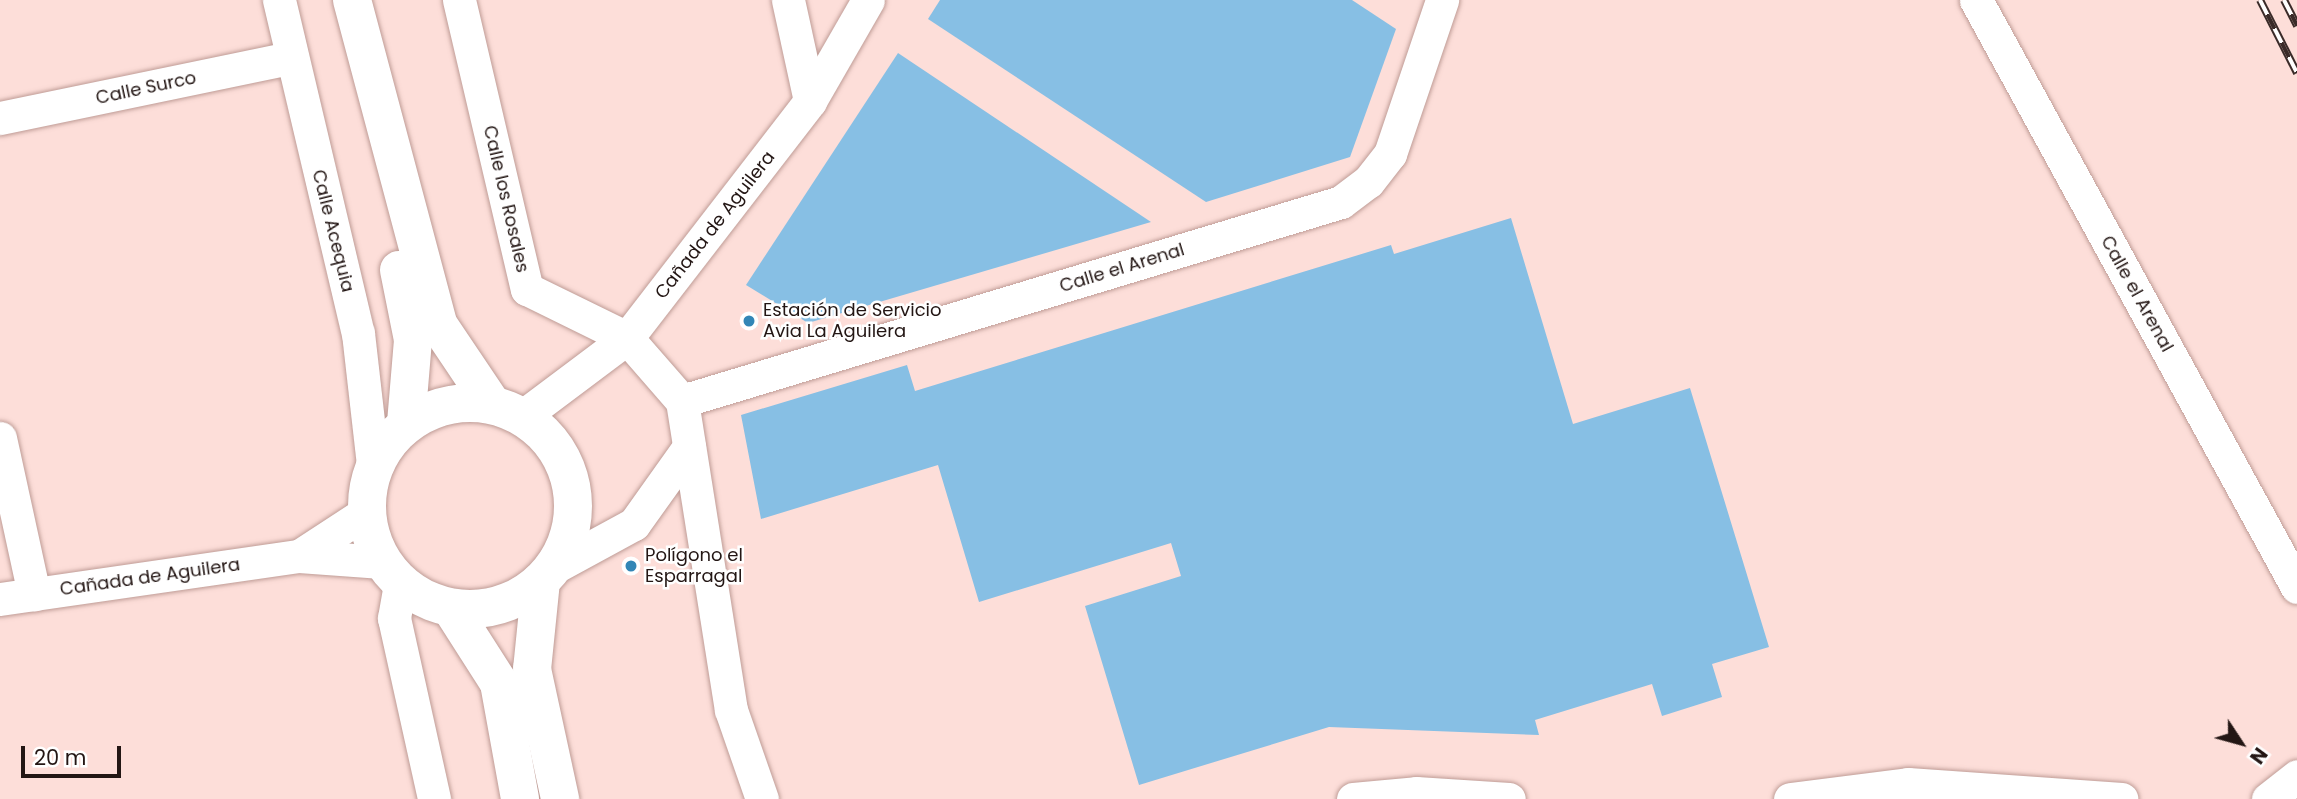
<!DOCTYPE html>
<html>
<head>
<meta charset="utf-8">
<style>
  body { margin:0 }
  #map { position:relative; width:2297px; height:799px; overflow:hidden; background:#fdded9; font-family:Poppins,sans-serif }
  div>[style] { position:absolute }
  .building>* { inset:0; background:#87bfe4 }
  .roads { filter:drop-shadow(0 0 2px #bf9c96) drop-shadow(0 0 2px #bf9c96) }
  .street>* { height:33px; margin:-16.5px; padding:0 16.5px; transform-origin:16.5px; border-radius:16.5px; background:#fff }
  .secondary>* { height:38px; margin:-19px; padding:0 19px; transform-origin:19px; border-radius:19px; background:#fff }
  .secondary>.ring { margin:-19px; padding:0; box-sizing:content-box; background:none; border:38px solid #fff; border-radius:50% }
  .rail>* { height:8px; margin-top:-4px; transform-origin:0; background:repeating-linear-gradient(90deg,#fff 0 16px,#3a2b29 0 32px); box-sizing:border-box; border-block:2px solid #3a2b29 }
  .dots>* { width:19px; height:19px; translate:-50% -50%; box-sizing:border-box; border:4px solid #fff; border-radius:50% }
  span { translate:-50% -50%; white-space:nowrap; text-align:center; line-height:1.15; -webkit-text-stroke:5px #fff; paint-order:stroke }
  .street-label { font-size:18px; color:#231614 }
  .poi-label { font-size:18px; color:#231614 }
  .left { translate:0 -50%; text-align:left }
  .north { position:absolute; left:2206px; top:708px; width:70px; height:70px; -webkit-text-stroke:5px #fff; paint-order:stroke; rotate:126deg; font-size:19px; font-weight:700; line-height:28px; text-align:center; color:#231614 }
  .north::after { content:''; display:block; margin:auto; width:24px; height:32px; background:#231614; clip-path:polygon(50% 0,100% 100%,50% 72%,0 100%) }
  .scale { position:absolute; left:21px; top:746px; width:100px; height:32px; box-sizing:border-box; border:4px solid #231614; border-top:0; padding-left:9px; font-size:21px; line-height:24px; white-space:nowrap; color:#231614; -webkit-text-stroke:5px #fff; paint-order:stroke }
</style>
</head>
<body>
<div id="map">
  <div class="building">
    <div style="clip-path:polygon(940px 0,1352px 0,1396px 29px,1350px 157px,1206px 202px,928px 19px)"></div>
    <div style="clip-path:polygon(898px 53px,1151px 222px,808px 323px,746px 285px)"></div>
    <div style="clip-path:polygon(1511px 218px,1573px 424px,1690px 388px,1769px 647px,1712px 664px,1722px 697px,1662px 716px,1652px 684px,1535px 720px,1539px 735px,1329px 727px,1139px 785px,1085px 606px,1181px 576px,1171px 543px,979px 602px,938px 465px,761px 519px,741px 415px,907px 365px,915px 391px,1391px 245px,1394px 254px)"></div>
  </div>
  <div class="roads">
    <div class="street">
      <div style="left:279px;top:0;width:342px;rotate:76.7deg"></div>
      <div style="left:358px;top:333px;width:133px;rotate:83.5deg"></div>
      <div style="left:459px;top:0;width:297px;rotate:76.8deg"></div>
      <div style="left:527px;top:289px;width:111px;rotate:26.1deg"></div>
      <div style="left:627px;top:338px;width:84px;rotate:48.9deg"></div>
      <div style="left:682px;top:401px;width:313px;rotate:81deg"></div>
      <div style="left:731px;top:710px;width:94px;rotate:70.8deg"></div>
      <div style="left:788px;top:0;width:103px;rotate:77.7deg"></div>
      <div style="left:1976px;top:0;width:669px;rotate:61.33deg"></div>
      <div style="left:0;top:118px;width:297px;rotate:-11.7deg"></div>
      <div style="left:682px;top:401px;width:688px;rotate:-16.8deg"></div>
      <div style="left:1341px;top:202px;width:34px;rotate:-37deg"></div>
      <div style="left:1368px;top:182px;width:36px;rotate:-52deg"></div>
      <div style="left:1390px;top:154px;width:163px;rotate:-71.3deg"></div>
      <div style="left:523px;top:416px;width:130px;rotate:-36.9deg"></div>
      <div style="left:627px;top:338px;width:299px;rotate:-52.3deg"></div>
      <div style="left:810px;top:101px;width:116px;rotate:-60.1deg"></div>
      <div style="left:0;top:438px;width:160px;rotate:77.7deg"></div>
      <div style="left:299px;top:556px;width:79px;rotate:-33.1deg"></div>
      <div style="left:553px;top:568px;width:92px;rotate:-28.5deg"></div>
      <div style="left:634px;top:524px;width:95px;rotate:-54.5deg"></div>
      <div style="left:400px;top:584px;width:35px;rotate:100deg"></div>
      <div style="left:394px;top:618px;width:185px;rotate:77.5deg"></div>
      <div style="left:0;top:599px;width:302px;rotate:-8.2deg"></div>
      <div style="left:299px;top:556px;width:83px;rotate:4.1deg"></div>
      <div style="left:1353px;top:799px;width:63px;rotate:-5.4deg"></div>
      <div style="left:1416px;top:793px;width:93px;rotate:3.7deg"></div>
      <div style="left:1790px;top:799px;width:119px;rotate:-7.2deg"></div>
      <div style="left:1908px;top:784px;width:214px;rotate:4deg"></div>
      <div style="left:2268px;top:799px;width:37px;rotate:-38deg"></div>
    </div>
    <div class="secondary">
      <div style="left:352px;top:0;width:335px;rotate:75.1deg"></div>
      <div style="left:438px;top:324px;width:95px;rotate:56.1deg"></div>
      <div style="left:399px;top:270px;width:71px;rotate:78.7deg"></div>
      <div style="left:413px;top:340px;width:83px;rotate:94.8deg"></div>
      <div class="ring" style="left:367px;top:403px;width:168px;height:168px"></div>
      <div style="left:541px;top:581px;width:88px;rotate:95.8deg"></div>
      <div style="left:532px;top:669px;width:133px;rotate:77.8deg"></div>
      <div style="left:451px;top:608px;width:89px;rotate:57.4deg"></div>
      <div style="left:499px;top:683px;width:118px;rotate:79.7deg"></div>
    </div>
  </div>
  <div class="rail">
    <div style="left:2260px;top:0;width:82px;rotate:63.1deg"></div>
    <div style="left:2284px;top:0;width:29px;rotate:63deg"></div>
  </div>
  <div class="dots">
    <div style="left:749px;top:321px;background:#3286b6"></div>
    <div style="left:631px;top:566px;background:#3286b6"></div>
  </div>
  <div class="street-label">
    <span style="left:146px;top:88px;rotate:-12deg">Calle Surco</span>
    <span style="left:506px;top:199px;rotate:77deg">Calle los Rosales</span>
    <span style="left:715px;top:225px;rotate:-52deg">Cañada de Aguilera</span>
    <span style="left:333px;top:231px;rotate:76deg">Calle Acequia</span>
    <span style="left:1122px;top:268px;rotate:-17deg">Calle el Arenal</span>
    <span style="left:2137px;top:294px;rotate:61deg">Calle el Arenal</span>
    <span style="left:150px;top:577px;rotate:-8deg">Cañada de Aguilera</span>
  </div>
  <div class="poi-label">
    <span class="left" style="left:763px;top:321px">Estación de Servicio<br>Avia La Aguilera</span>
    <span class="left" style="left:645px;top:566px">Polígono el<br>Esparragal</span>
  </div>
  <div class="north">N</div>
  <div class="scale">20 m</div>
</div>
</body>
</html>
